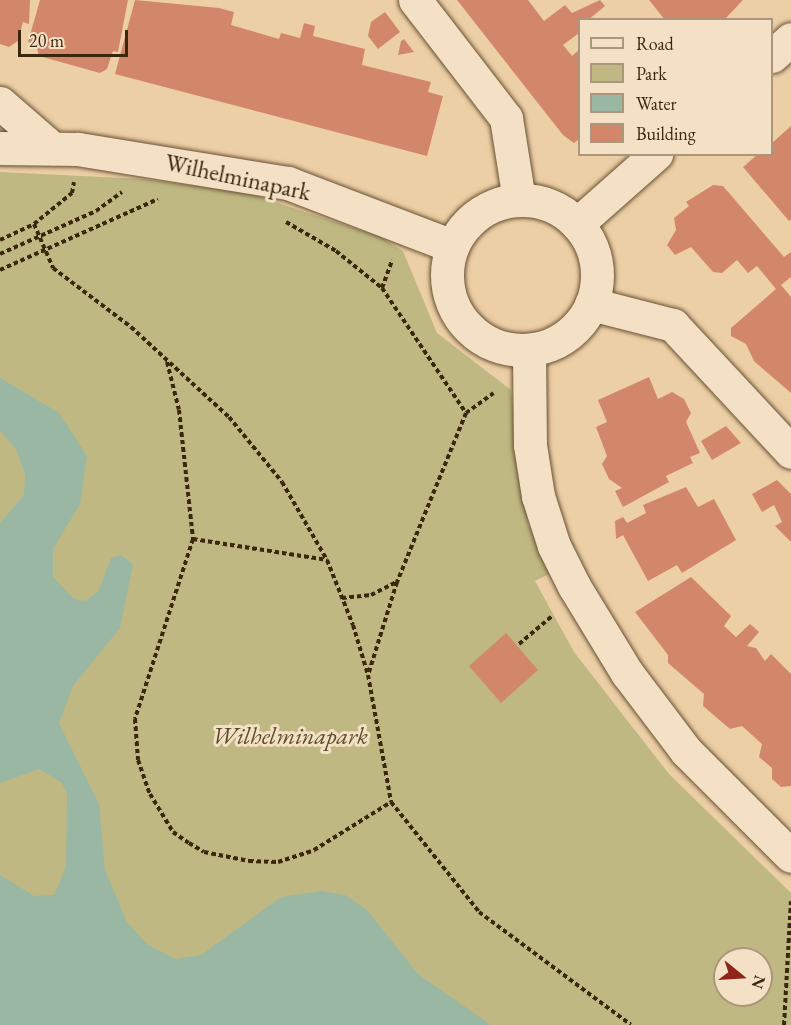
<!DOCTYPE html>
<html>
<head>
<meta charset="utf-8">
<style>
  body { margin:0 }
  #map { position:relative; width:791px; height:1025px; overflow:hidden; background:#edcfa6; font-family:"EB Garamond",serif }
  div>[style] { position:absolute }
  .green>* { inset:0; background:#bfb882 }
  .water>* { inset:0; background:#9ab7a3 }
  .building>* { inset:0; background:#d2876a }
  .path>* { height:4px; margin-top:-2px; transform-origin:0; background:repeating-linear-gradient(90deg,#3a270d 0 4.5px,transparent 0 7.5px) }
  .roads { filter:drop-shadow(0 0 2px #675133) drop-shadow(0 0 2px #675133) }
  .minor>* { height:33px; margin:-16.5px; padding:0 16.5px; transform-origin:16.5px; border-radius:16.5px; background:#f3e0c5 }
  .minor>.ring { margin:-16.5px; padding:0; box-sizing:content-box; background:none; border:33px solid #f3e0c5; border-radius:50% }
  span { translate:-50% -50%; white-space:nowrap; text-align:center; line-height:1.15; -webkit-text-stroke:6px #f3e0c5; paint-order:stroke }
  .street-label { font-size:24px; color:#3a270d }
  .park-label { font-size:24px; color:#5b4b2a; font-style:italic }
  .legend { position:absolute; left:578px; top:18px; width:195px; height:138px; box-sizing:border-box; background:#f3e0c5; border:2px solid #a9967b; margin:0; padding:8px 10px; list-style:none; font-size:18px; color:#3a270d }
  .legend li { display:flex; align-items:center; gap:12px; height:30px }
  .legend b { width:30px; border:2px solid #a9967b }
  .north { position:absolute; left:713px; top:947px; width:60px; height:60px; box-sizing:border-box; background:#f3e0c5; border:2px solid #a9967b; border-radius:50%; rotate:108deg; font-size:16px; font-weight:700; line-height:24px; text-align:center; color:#3a270d }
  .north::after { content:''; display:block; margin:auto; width:21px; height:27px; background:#8f2418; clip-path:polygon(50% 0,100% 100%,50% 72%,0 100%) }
  .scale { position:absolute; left:18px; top:30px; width:110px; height:27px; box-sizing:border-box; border:3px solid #3a270d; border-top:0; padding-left:8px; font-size:18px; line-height:21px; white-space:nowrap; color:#3a270d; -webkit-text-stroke:4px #f3e0c5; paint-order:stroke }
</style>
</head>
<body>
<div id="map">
  <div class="green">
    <div style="clip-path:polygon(evenodd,0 172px,143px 179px,248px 193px,381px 237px,403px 251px,437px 333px,511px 390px,528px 523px,549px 574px,535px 581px,574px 652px,669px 774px,791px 893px,791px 1025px,0 1025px,0 172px,725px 959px,761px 959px,761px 995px,725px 995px,725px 959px)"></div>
  </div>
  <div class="water">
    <div style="clip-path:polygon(0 378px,59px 413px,87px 456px,80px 504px,53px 549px,53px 577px,74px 599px,85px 601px,98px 592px,111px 558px,121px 555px,133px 564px,120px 628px,73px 686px,59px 723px,99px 804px,105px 870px,127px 922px,147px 944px,175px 959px,201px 955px,281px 897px,321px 891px,345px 895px,367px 910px,418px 974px,491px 1025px,0 1025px,0 875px,34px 896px,54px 895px,66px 867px,67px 793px,61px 782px,39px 769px,0 783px,0 523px,24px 495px,25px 474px,16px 449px,0 431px)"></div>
  </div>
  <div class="building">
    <div style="clip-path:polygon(0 0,30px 0,29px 24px,23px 22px,18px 41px,9px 47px,0 44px)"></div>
    <div style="clip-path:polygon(40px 0,128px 0,118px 52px,113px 51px,107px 69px,100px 73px,39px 56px,36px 44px,28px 42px)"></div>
    <div style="clip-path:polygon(135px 0,219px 8px,234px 12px,231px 25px,279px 39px,281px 33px,300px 38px,304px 23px,315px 26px,313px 36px,365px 49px,362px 65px,431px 82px,428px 92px,443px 96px,427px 156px,115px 74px)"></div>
    <div style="clip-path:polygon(457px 0,528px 0,544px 21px,565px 5px,572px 13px,600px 0,605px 6px,588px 20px,579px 20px,579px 33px,563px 45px,572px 56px,579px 50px,579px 139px,574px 143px,563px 135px)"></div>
    <div style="clip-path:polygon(649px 0,743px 0,724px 20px,665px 20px)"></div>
    <div style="clip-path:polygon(385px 12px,400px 32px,378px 49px,368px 36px,371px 22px)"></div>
    <div style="clip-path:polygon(404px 39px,414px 52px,398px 55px,401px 41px)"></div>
    <div style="clip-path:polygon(791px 126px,791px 220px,789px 221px,743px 167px,758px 154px,772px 154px,772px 143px)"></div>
    <div style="clip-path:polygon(713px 185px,723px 186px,784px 257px,791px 252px,791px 277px,781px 285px,791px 297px,791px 393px,754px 361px,746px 344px,731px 336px,731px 328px,776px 289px,757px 266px,748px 273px,737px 260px,722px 273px,713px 272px,691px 247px,675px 255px,667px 245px,676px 230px,674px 218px,689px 206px,686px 202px)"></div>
    <div style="clip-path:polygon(649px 377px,658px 399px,672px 392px,684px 399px,691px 413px,686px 422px,700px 453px,690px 457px,693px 463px,666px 476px,669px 482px,623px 507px,615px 491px,622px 488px,609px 479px,602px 464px,607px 456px,596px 427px,607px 422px,598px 400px)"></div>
    <div style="clip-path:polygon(726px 426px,741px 443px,712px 460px,701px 441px)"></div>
    <div style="clip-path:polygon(777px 480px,791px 494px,791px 542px,775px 526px,782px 522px,774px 505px,762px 512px,752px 494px)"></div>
    <div style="clip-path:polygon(686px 487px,698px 507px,714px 499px,736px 540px,682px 573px,677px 565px,648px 581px,623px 535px,616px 539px,615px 521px,623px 517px,627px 523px,646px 513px,643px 505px)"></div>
    <div style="clip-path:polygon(691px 577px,731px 616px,724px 626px,736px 637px,750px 624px,759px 632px,747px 646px,756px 648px,765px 661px,771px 654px,791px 674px,791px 786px,781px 787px,772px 779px,772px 768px,759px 757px,762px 744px,742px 726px,730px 729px,703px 706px,704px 694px,668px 663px,668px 655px,635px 612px)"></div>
    <div style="clip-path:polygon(506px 633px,538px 670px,501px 703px,469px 666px)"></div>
  </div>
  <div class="path">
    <div style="left:286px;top:222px;width:58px;rotate:30.1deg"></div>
    <div style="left:336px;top:251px;width:59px;rotate:38.8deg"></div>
    <div style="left:382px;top:288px;width:151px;rotate:56.1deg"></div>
    <div style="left:466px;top:413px;width:183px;rotate:112.2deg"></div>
    <div style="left:397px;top:582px;width:97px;rotate:107.3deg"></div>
    <div style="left:34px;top:224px;width:48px;rotate:66.6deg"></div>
    <div style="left:53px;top:268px;width:98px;rotate:37.1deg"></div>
    <div style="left:131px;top:327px;width:133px;rotate:42.6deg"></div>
    <div style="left:229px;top:417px;width:84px;rotate:50.8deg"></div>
    <div style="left:282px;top:482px;width:90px;rotate:60deg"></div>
    <div style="left:327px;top:560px;width:70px;rotate:68.2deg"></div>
    <div style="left:353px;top:625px;width:52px;rotate:73.3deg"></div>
    <div style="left:368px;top:675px;width:129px;rotate:79.7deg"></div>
    <div style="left:391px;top:802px;width:141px;rotate:51.3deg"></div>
    <div style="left:479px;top:912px;width:189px;rotate:36.6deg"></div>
    <div style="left:0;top:240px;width:38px;rotate:-25deg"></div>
    <div style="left:34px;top:224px;width:49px;rotate:-39.2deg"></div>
    <div style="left:72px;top:193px;width:11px;rotate:-80deg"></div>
    <div style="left:0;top:254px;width:105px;rotate:-24.1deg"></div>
    <div style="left:96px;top:211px;width:32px;rotate:-36deg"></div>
    <div style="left:0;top:270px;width:173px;rotate:-24.2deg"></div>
    <div style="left:382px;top:288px;width:30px;rotate:-70deg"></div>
    <div style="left:167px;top:362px;width:49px;rotate:76deg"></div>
    <div style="left:179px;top:410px;width:130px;rotate:83.8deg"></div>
    <div style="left:193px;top:539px;width:189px;rotate:107.9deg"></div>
    <div style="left:135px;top:719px;width:41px;rotate:85.8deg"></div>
    <div style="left:138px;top:760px;width:36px;rotate:71deg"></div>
    <div style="left:150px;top:794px;width:44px;rotate:58.8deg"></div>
    <div style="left:173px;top:832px;width:19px;rotate:35deg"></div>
    <div style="left:189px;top:843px;width:17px;rotate:31deg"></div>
    <div style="left:204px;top:852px;width:46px;rotate:11.3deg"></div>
    <div style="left:249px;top:861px;width:29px;rotate:2deg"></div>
    <div style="left:278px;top:862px;width:38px;rotate:-18deg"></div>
    <div style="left:314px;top:850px;width:91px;rotate:-31.9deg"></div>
    <div style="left:466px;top:413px;width:34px;rotate:-36deg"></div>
    <div style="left:193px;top:539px;width:136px;rotate:8.9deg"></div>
    <div style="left:342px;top:598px;width:29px;rotate:-6deg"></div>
    <div style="left:371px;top:595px;width:29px;rotate:-27deg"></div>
    <div style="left:519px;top:644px;width:43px;rotate:-40.3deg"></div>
    <div style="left:784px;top:1025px;width:124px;rotate:-86.8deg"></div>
  </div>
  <div class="roads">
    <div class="minor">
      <div style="left:415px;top:0;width:149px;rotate:52.4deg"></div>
      <div style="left:506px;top:118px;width:83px;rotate:81deg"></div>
      <div style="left:772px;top:56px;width:25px;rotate:-42deg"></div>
      <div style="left:0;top:103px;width:69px;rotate:40.9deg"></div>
      <div style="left:0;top:148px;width:78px;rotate:0.7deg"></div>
      <div style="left:78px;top:149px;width:213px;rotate:9.2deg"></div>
      <div style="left:288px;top:183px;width:176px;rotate:21deg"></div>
      <div class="ring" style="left:447px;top:200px;width:117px;height:117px"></div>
      <div style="left:577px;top:224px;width:106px;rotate:-41.5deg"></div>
      <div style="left:591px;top:304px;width:85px;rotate:14.4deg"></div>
      <div style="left:673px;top:325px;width:173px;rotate:47.1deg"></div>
      <div style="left:529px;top:352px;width:93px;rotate:89.4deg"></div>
      <div style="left:530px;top:445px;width:52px;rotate:81.1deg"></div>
      <div style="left:538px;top:496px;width:52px;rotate:72.3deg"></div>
      <div style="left:554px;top:546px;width:45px;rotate:63.4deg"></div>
      <div style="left:574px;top:586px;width:102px;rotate:58.7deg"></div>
      <div style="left:627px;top:673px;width:98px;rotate:52.9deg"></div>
      <div style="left:686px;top:751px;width:148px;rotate:45deg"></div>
    </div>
  </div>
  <div class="street-label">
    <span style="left:238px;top:177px;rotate:12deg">Wilhelminapark</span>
  </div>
  <div class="park-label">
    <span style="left:290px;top:736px">Wilhelminapark</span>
  </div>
  <ul class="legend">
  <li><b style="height:8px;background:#f3e0c5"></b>Road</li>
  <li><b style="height:16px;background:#bfb882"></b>Park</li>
  <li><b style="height:16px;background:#9ab7a3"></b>Water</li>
  <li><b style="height:16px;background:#d2876a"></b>Building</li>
  </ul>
  <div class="north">N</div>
  <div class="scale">20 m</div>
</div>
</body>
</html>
